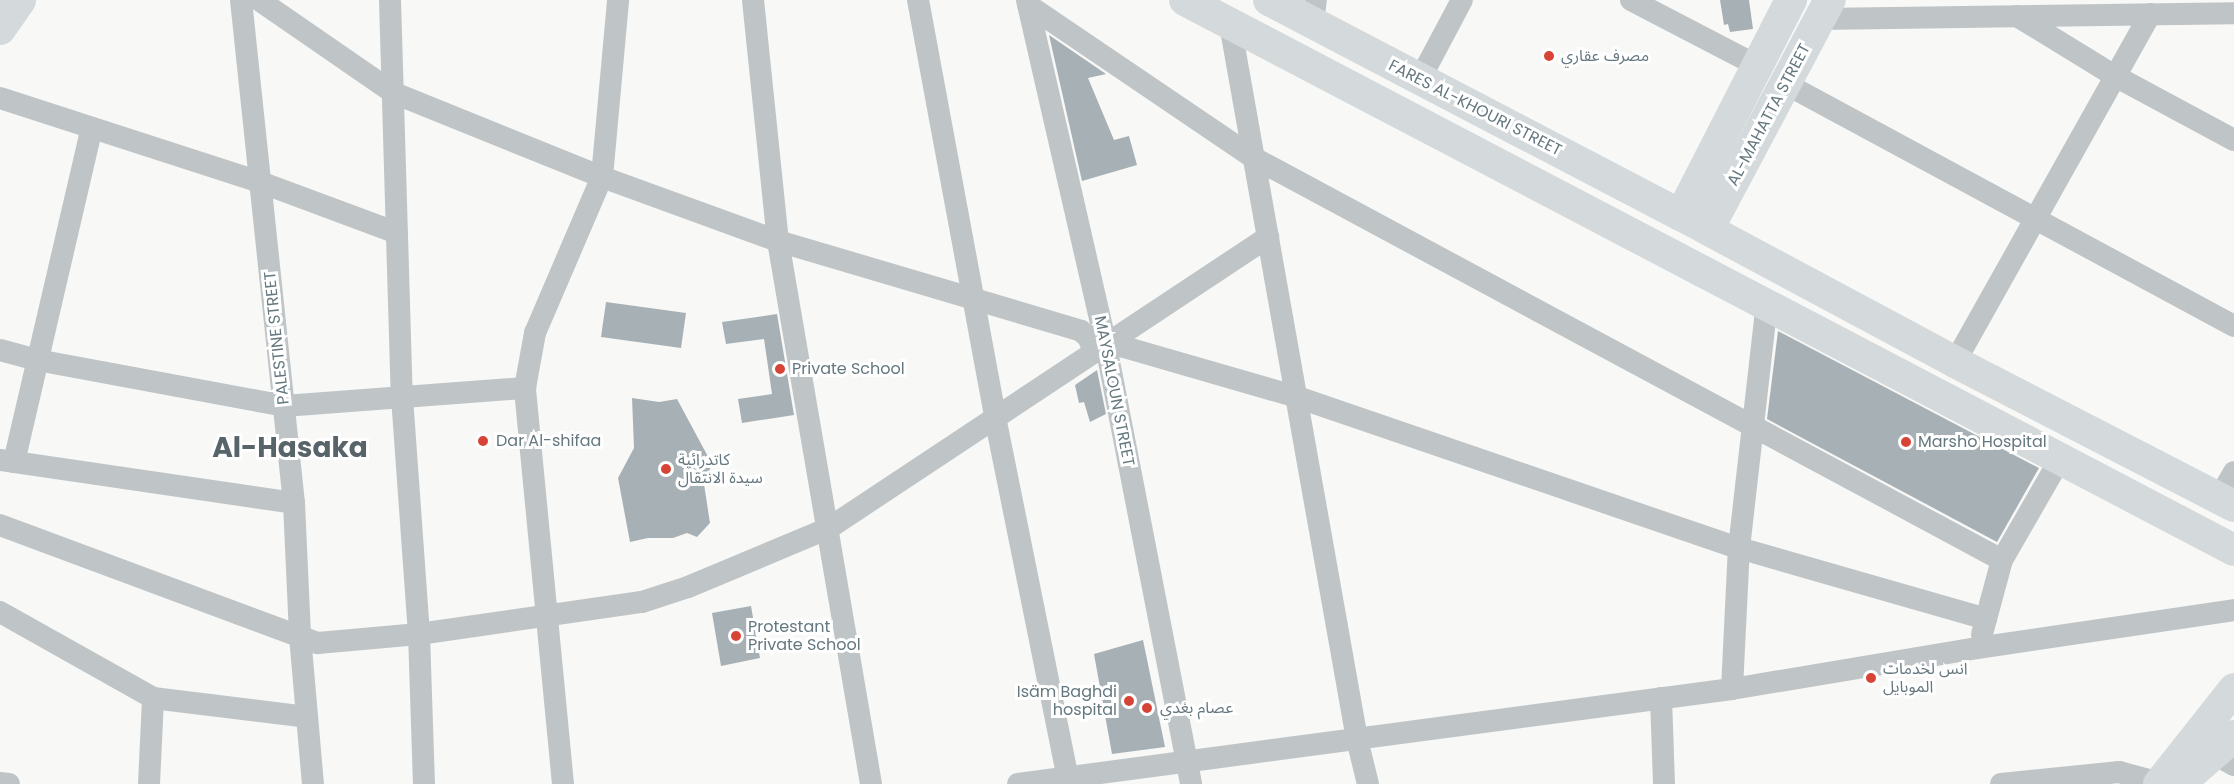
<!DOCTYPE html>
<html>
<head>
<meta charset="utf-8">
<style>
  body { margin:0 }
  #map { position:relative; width:2234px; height:784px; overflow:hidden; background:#f8f8f6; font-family:Poppins,"Noto Sans Arabic",sans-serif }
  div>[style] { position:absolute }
  .building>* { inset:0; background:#a7b1b5 }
  .street>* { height:22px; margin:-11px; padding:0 11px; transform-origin:11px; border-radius:11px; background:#bfc5c7 }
  .secondary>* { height:32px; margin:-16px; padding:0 16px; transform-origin:16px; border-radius:16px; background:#d4d9db }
  .dots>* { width:16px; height:16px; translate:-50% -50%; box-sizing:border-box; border:3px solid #fff; border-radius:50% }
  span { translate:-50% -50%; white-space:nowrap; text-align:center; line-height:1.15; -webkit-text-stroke:6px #fff; paint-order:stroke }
  .poi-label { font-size:16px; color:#65787f }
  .left { translate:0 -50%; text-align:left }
  .right { translate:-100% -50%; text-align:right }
  .street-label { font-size:16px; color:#65787f }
  .town-label { font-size:28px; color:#57646a; font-weight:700 }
</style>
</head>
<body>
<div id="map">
  <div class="building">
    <div style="clip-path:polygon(1720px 0,1749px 0,1753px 29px,1730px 32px,1728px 24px,1724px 25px)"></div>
    <div style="clip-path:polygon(1049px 35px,1106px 74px,1088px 78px,1114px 140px,1129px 136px,1137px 165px,1082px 181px)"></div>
    <div style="clip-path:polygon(606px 302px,686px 313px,681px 348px,601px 337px)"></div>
    <div style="clip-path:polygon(777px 314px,794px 415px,742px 423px,738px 399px,772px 394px,764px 339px,726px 344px,722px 322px)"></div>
    <div style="clip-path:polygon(1778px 331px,2039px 468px,1997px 542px,1767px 419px)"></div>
    <div style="clip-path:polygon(1097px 370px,1106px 414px,1090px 422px,1084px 402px,1079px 403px,1075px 385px)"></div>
    <div style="clip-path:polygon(632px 398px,659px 402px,677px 399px,712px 464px,704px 484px,710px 523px,697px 537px,687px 533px,673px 538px,648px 538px,630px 542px,618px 478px,634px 448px)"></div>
    <div style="clip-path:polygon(751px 606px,760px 658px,721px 666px,712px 613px)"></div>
    <div style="clip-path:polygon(1143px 640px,1165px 747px,1112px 754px,1094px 654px)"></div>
  </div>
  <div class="street">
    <div style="left:241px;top:0;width:506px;rotate:83.99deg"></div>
    <div style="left:294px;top:503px;width:133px;rotate:87.4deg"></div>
    <div style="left:300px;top:636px;width:149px;rotate:85deg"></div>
    <div style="left:259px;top:0;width:164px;rotate:34.6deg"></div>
    <div style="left:394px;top:93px;width:224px;rotate:22deg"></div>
    <div style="left:602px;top:177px;width:187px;rotate:20deg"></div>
    <div style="left:778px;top:241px;width:316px;rotate:16.5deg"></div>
    <div style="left:1081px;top:331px;width:9px;rotate:41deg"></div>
    <div style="left:1088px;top:337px;width:17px;rotate:66deg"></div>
    <div style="left:390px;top:0;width:397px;rotate:88.3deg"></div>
    <div style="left:402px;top:397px;width:238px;rotate:85.9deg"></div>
    <div style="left:419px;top:634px;width:150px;rotate:88.1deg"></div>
    <div style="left:753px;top:0;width:242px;rotate:84.1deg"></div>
    <div style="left:778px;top:241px;width:551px;rotate:80.28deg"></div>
    <div style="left:918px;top:0;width:424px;rotate:79.5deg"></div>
    <div style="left:995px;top:417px;width:374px;rotate:78.6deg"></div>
    <div style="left:1027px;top:0;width:355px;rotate:77.1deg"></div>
    <div style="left:1106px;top:346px;width:446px;rotate:79deg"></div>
    <div style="left:1631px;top:0;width:143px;rotate:27.5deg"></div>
    <div style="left:1028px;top:5px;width:273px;rotate:34.1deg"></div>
    <div style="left:1254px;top:158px;width:849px;rotate:28.26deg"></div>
    <div style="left:2017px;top:16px;width:115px;rotate:31.5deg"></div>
    <div style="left:2115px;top:76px;width:135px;rotate:28.3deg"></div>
    <div style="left:1820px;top:19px;width:414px;rotate:-0.8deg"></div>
    <div style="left:1313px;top:23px;width:23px;rotate:-83deg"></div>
    <div style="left:1230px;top:24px;width:726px;rotate:79.93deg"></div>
    <div style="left:1357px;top:739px;width:46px;rotate:76.3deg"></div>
    <div style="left:1420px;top:79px;width:89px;rotate:-62deg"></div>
    <div style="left:1786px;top:84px;width:509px;rotate:28.38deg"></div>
    <div style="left:0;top:98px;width:273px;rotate:17.9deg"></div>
    <div style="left:260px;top:182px;width:146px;rotate:20.4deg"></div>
    <div style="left:1116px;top:339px;width:11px;rotate:45deg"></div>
    <div style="left:1124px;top:347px;width:180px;rotate:16.1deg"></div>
    <div style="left:1297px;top:397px;width:467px;rotate:18.9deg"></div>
    <div style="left:1739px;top:548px;width:257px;rotate:16deg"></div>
    <div style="left:0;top:350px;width:38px;rotate:15deg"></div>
    <div style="left:37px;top:360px;width:251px;rotate:10.5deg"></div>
    <div style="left:284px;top:406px;width:242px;rotate:-4.3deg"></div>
    <div style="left:1955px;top:362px;width:399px;rotate:-60.7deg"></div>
    <div style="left:0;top:460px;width:297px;rotate:8.3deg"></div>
    <div style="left:14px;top:462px;width:343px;rotate:-76.9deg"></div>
    <div style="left:2219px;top:498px;width:30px;rotate:-60deg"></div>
    <div style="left:0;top:525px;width:339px;rotate:20.4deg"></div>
    <div style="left:318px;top:643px;width:101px;rotate:-5.1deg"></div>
    <div style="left:419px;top:634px;width:225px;rotate:-8.2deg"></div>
    <div style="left:642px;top:602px;width:48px;rotate:-18.1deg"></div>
    <div style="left:688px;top:587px;width:153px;rotate:-22.7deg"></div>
    <div style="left:829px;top:528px;width:527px;rotate:-33.54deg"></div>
    <div style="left:0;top:612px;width:176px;rotate:29.3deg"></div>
    <div style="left:153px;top:698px;width:155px;rotate:7deg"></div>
    <div style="left:1982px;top:634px;width:77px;rotate:-74.9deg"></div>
    <div style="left:2002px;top:560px;width:116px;rotate:-60.1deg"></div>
    <div style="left:1732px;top:689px;width:141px;rotate:-87.2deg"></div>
    <div style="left:1739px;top:548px;width:246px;rotate:-83.5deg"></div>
    <div style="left:1661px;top:698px;width:86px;rotate:88deg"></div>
    <div style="left:2214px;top:754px;width:23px;rotate:29deg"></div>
    <div style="left:0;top:783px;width:9px;rotate:6deg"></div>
    <div style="left:149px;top:784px;width:86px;rotate:-87.3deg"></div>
    <div style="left:563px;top:784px;width:398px;rotate:-95.5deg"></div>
    <div style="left:525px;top:388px;width:56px;rotate:-79.7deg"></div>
    <div style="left:535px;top:333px;width:170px;rotate:-66.8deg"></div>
    <div style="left:602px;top:177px;width:178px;rotate:-84.8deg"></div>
    <div style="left:1018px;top:784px;width:720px;rotate:-7.58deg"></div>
    <div style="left:1732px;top:689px;width:248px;rotate:-9.5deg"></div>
    <div style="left:1977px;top:648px;width:260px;rotate:-8.4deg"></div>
    <div style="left:2001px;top:784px;width:119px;rotate:-5.8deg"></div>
    <div style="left:2119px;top:772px;width:42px;rotate:15deg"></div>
  </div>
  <div class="secondary">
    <div style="left:1185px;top:0;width:1184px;rotate:27.67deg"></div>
    <div style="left:1269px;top:0;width:465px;rotate:27.6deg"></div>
    <div style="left:1681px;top:215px;width:311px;rotate:28.2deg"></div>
    <div style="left:1955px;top:362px;width:314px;rotate:27.3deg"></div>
    <div style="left:0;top:29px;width:35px;rotate:-55deg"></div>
    <div style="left:1681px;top:215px;width:242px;rotate:-62.9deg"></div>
    <div style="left:1708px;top:229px;width:259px;rotate:-62deg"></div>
    <div style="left:2159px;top:784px;width:121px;rotate:-51.7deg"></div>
    <div style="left:2179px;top:784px;width:73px;rotate:-41.1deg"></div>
  </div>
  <div class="dots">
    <div style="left:1549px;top:56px;background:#d74436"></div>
    <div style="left:780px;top:369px;background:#d74436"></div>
    <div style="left:483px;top:441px;background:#d74436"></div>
    <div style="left:1906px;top:442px;background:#d74436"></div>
    <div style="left:666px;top:469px;background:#d74436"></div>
    <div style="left:736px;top:636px;background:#d74436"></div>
    <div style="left:1871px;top:678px;background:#d74436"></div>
    <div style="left:1129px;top:701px;background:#d74436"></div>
    <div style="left:1147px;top:708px;background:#d74436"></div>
  </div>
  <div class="poi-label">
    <span class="left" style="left:1561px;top:56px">مصرف عقاري</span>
    <span class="left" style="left:792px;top:369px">Private School</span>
    <span class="left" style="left:496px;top:441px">Dar Al-shifaa</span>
    <span class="left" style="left:1918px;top:442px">Marsho Hospital</span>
    <span class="left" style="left:678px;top:469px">كاتدرائية<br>سيدة الانتقال</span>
    <span class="left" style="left:748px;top:636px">Protestant<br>Private School</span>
    <span class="left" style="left:1883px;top:678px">انس لخدمات<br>الموبايل</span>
    <span class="right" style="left:1117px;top:701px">Isäm Baghdi<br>hospital</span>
    <span class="left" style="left:1160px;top:708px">عصام بغدي</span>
  </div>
  <div class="street-label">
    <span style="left:1475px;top:108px;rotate:27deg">FARES AL-KHOURI STREET</span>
    <span style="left:1769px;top:115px;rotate:-62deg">AL-MAHATTA STREET</span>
    <span style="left:277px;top:338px;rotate:-96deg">PALESTINE STREET</span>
    <span style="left:1114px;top:391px;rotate:79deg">MAYSALOUN STREET</span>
  </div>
  <div class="town-label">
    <span style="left:290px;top:448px">Al-Hasaka</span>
  </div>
</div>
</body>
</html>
